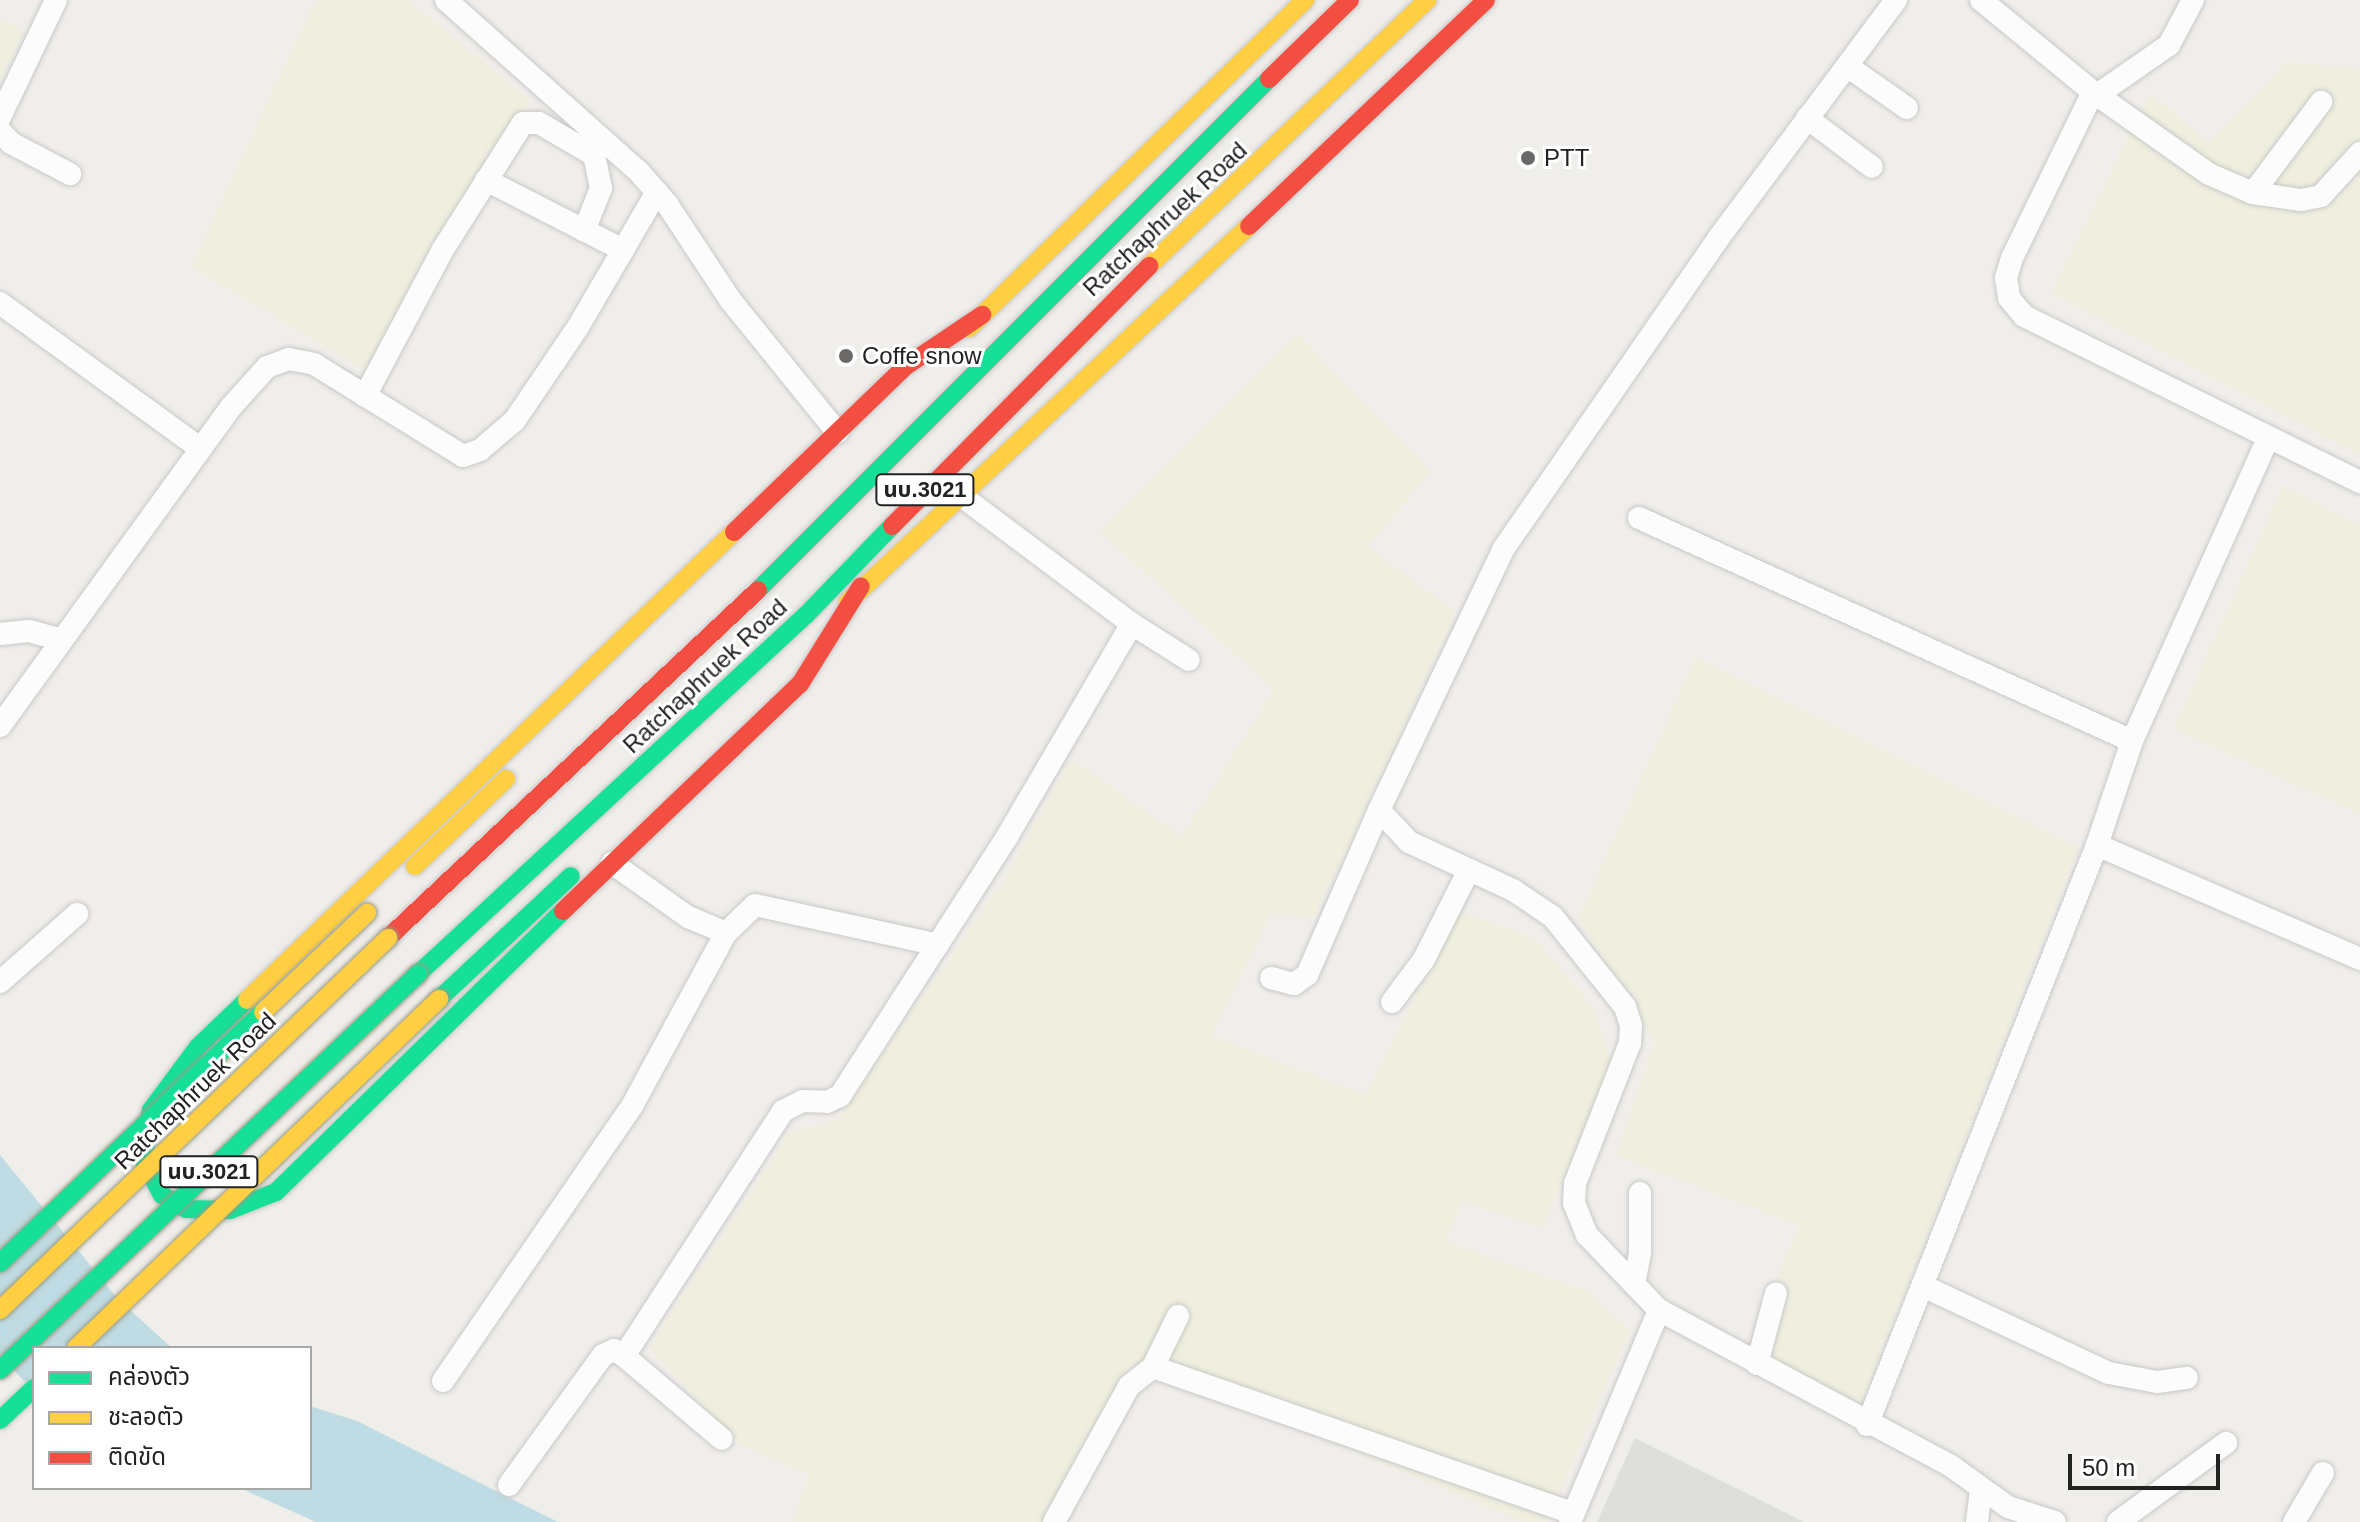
<!DOCTYPE html>
<html>
<head>
<meta charset="utf-8">
<style>
  body { margin:0 }
  #map { position:relative; width:2360px; height:1522px; overflow:hidden; background:#f0eeeb; font-family:Helvetica,"Noto Sans Thai",sans-serif }
  div>[style] { position:absolute }
  .religious>* { inset:0; background:#dededc }
  .farmland>* { inset:0; background:#efefdf }
  .water>* { inset:0; background:#bfdbe3 }
  .roads { filter:drop-shadow(0 0 2px #c9c8c7) drop-shadow(0 0 2px #c9c8c7) }
  .street>* { height:22px; margin:-11px; padding:0 11px; transform-origin:11px; border-radius:11px; background:#fdfcfc }
  .fast>* { height:18px; margin:-9px; padding:0 9px; transform-origin:9px; border-radius:9px; background:#16e098 }
  .slow>* { height:18px; margin:-9px; padding:0 9px; transform-origin:9px; border-radius:9px; background:#ffcf43 }
  .jam>* { height:18px; margin:-9px; padding:0 9px; transform-origin:9px; border-radius:9px; background:#f24e42 }
  .bridges { filter:drop-shadow(0 0 2px #999a82) drop-shadow(0 0 2px #999a82) }
  .fast-bridge>* { height:18px; margin:-9px; padding:0 9px; transform-origin:9px; border-radius:9px; background:#16e098 }
  .slow-bridge>* { height:18px; margin:-9px; padding:0 9px; transform-origin:9px; border-radius:9px; background:#ffcf43 }
  .dots>* { width:22px; height:22px; translate:-50% -50%; box-sizing:border-box; border:4px solid #fff; border-radius:50% }
  span { translate:-50% -50%; white-space:nowrap; text-align:center; line-height:1.15; -webkit-text-stroke:6px #fff; paint-order:stroke }
  .shield-label span { padding:2px 6px; background:#fff; border:2px solid; border-radius:6px; -webkit-text-stroke-width:0 }
  .shield-label { font-size:22px; color:#222; font-weight:700 }
  .poi-label { font-size:24px; color:#222 }
  .left { translate:0 -50%; text-align:left }
  .street-label { font-size:24px; color:#222 }
  .legend { position:absolute; left:32px; top:1346px; width:280px; height:144px; box-sizing:border-box; background:#fff; border:2px solid #a7a7a7; margin:0; padding:10px 14px; list-style:none; font-size:24px; color:#222 }
  .legend li { display:flex; align-items:center; gap:16px; height:40px }
  .legend b { width:40px; border:2px solid #a7a7a7 }
  .scale { position:absolute; left:2068px; top:1454px; width:152px; height:36px; box-sizing:border-box; border:4px solid #222; border-top:0; padding-left:10px; font-size:24px; line-height:28px; white-space:nowrap; color:#222; -webkit-text-stroke:6px #fff; paint-order:stroke }
</style>
</head>
<body>
<div id="map">
  <div class="religious">
    <div style="clip-path:polygon(1635px 1438px,1804px 1522px,1597px 1522px)"></div>
  </div>
  <div class="farmland">
    <div style="clip-path:polygon(321px 0,408px 0,531px 101px,368px 372px,191px 267px,312px 6px)"></div>
    <div style="clip-path:polygon(0 19px,24px 30px,0 82px)"></div>
    <div style="clip-path:polygon(2286px 62px,2360px 69px,2360px 455px,2051px 293px,2150px 93px,2210px 142px)"></div>
    <div style="clip-path:polygon(1297px 333px,1431px 471px,1369px 547px,1456px 612px,1315px 917px,1271px 915px,1212px 1035px,1365px 1095px,1460px 911px,1536px 939px,1593px 1007px,1612px 1063px,1543px 1229px,1463px 1202px,1445px 1241px,1589px 1292px,1630px 1330px,1547px 1522px,1523px 1522px,1137px 1361px,1053px 1522px,792px 1522px,809px 1475px,740px 1445px,649px 1348px,790px 1132px,836px 1121px,1002px 883px,1071px 759px,1182px 836px,1274px 690px,1099px 531px)"></div>
    <div style="clip-path:polygon(2283px 485px,2360px 526px,2360px 814px,2174px 729px)"></div>
    <div style="clip-path:polygon(1696px 657px,2079px 847px,1859px 1409px,1747px 1347px,1799px 1225px,1615px 1156px,1655px 1042px,1578px 918px)"></div>
  </div>
  <div class="water">
    <div style="clip-path:polygon(0 1155px,118px 1299px,172px 1348px,34px 1348px,34px 1392px,0 1355px)"></div>
    <div style="clip-path:polygon(310px 1406px,357px 1421px,558px 1522px,316px 1522px,240px 1488px,310px 1488px)"></div>
  </div>
  <div class="roads">
    <div class="street">
      <div style="left:446px;top:0;width:259px;rotate:41.7deg"></div>
      <div style="left:639px;top:172px;width:43px;rotate:48.8deg"></div>
      <div style="left:667px;top:204px;width:116px;rotate:56.6deg"></div>
      <div style="left:731px;top:301px;width:169px;rotate:51deg"></div>
      <div style="left:1896px;top:0;width:298px;rotate:126.7deg"></div>
      <div style="left:1718px;top:239px;width:376px;rotate:124.7deg"></div>
      <div style="left:1504px;top:548px;width:290px;rotate:115.5deg"></div>
      <div style="left:1379px;top:810px;width:44px;rotate:46.8deg"></div>
      <div style="left:1409px;top:842px;width:115px;rotate:24.8deg"></div>
      <div style="left:1513px;top:890px;width:48px;rotate:34deg"></div>
      <div style="left:1553px;top:917px;width:115px;rotate:51.3deg"></div>
      <div style="left:1625px;top:1007px;width:19px;rotate:72deg"></div>
      <div style="left:1631px;top:1025px;width:18px;rotate:93deg"></div>
      <div style="left:1630px;top:1043px;width:150px;rotate:111.4deg"></div>
      <div style="left:1575px;top:1183px;width:20px;rotate:93deg"></div>
      <div style="left:1574px;top:1203px;width:35px;rotate:68deg"></div>
      <div style="left:1587px;top:1235px;width:104px;rotate:46.2deg"></div>
      <div style="left:1659px;top:1310px;width:331px;rotate:28.1deg"></div>
      <div style="left:1951px;top:1466px;width:70px;rotate:35.7deg"></div>
      <div style="left:2008px;top:1507px;width:49px;rotate:17.7deg"></div>
      <div style="left:1981px;top:0;width:145px;rotate:39.4deg"></div>
      <div style="left:2093px;top:92px;width:185px;rotate:116deg"></div>
      <div style="left:2012px;top:258px;width:21px;rotate:107deg"></div>
      <div style="left:2006px;top:278px;width:20px;rotate:81deg"></div>
      <div style="left:2009px;top:298px;width:23px;rotate:50deg"></div>
      <div style="left:2024px;top:316px;width:375px;rotate:26.3deg"></div>
      <div style="left:1847px;top:66px;width:73px;rotate:35deg"></div>
      <div style="left:2093px;top:92px;width:142px;rotate:35.3deg"></div>
      <div style="left:2209px;top:174px;width:48px;rotate:23.4deg"></div>
      <div style="left:2253px;top:193px;width:49px;rotate:8.3deg"></div>
      <div style="left:2301px;top:200px;width:20px;rotate:-11deg"></div>
      <div style="left:2321px;top:196px;width:58px;rotate:-47.8deg"></div>
      <div style="left:2097px;top:95px;width:88px;rotate:-34.8deg"></div>
      <div style="left:2169px;top:45px;width:51px;rotate:-61.9deg"></div>
      <div style="left:0;top:117px;width:130px;rotate:-64.4deg"></div>
      <div style="left:1807px;top:118px;width:81px;rotate:37deg"></div>
      <div style="left:0;top:131px;width:16px;rotate:47deg"></div>
      <div style="left:11px;top:143px;width:67px;rotate:27.7deg"></div>
      <div style="left:486px;top:180px;width:154px;rotate:27.1deg"></div>
      <div style="left:2253px;top:193px;width:114px;rotate:-53.2deg"></div>
      <div style="left:0;top:303px;width:248px;rotate:36deg"></div>
      <div style="left:365px;top:396px;width:164px;rotate:-62deg"></div>
      <div style="left:442px;top:251px;width:151px;rotate:-57.7deg"></div>
      <div style="left:523px;top:123px;width:16px"></div>
      <div style="left:539px;top:123px;width:64px;rotate:30.2deg"></div>
      <div style="left:594px;top:155px;width:34px;rotate:78deg"></div>
      <div style="left:601px;top:188px;width:46px;rotate:111.6deg"></div>
      <div style="left:1639px;top:518px;width:541px;rotate:24.34deg"></div>
      <div style="left:1132px;top:624px;width:67px;rotate:32.3deg"></div>
      <div style="left:0;top:634px;width:29px;rotate:-6deg"></div>
      <div style="left:29px;top:631px;width:34px;rotate:15deg"></div>
      <div style="left:0;top:726px;width:394px;rotate:-54.1deg"></div>
      <div style="left:231px;top:407px;width:54px;rotate:-48deg"></div>
      <div style="left:267px;top:367px;width:23px;rotate:-20deg"></div>
      <div style="left:289px;top:359px;width:25px;rotate:11deg"></div>
      <div style="left:314px;top:364px;width:175px;rotate:31.7deg"></div>
      <div style="left:463px;top:456px;width:18px;rotate:-19deg"></div>
      <div style="left:480px;top:450px;width:46px;rotate:-40.6deg"></div>
      <div style="left:515px;top:420px;width:112px;rotate:-55.9deg"></div>
      <div style="left:578px;top:327px;width:156px;rotate:-59.7deg"></div>
      <div style="left:2097px;top:845px;width:287px;rotate:23.4deg"></div>
      <div style="left:612px;top:863px;width:93px;rotate:35.4deg"></div>
      <div style="left:688px;top:917px;width:41px;rotate:22.8deg"></div>
      <div style="left:726px;top:933px;width:40px;rotate:-44deg"></div>
      <div style="left:755px;top:905px;width:187px;rotate:12.3deg"></div>
      <div style="left:1271px;top:978px;width:24px;rotate:15deg"></div>
      <div style="left:1294px;top:984px;width:16px;rotate:-35deg"></div>
      <div style="left:1307px;top:975px;width:180px;rotate:-66.4deg"></div>
      <div style="left:0;top:982px;width:103px;rotate:-41.4deg"></div>
      <div style="left:1392px;top:1002px;width:54px;rotate:-53.3deg"></div>
      <div style="left:1424px;top:959px;width:100px;rotate:-63.2deg"></div>
      <div style="left:1634px;top:1284px;width:32px;rotate:-79deg"></div>
      <div style="left:1640px;top:1253px;width:60px;rotate:-90deg"></div>
      <div style="left:1923px;top:1286px;width:205px;rotate:25.1deg"></div>
      <div style="left:2109px;top:1373px;width:49px;rotate:10.6deg"></div>
      <div style="left:2157px;top:1382px;width:30px;rotate:-8deg"></div>
      <div style="left:624px;top:1356px;width:128px;rotate:40.3deg"></div>
      <div style="left:1757px;top:1364px;width:73px;rotate:-75deg"></div>
      <div style="left:1153px;top:1367px;width:57px;rotate:-63.9deg"></div>
      <div style="left:443px;top:1381px;width:334px;rotate:-55.5deg"></div>
      <div style="left:632px;top:1106px;width:197px;rotate:-61.5deg"></div>
      <div style="left:1867px;top:1425px;width:624px;rotate:-68.37deg"></div>
      <div style="left:2097px;top:845px;width:110px;rotate:-71.4deg"></div>
      <div style="left:2132px;top:741px;width:332px;rotate:-65.8deg"></div>
      <div style="left:509px;top:1485px;width:160px;rotate:-54.1deg"></div>
      <div style="left:603px;top:1355px;width:12px;rotate:-24deg"></div>
      <div style="left:614px;top:1350px;width:12px;rotate:31deg"></div>
      <div style="left:624px;top:1356px;width:292px;rotate:-57deg"></div>
      <div style="left:783px;top:1111px;width:22px;rotate:-27deg"></div>
      <div style="left:803px;top:1101px;width:24px;rotate:2deg"></div>
      <div style="left:827px;top:1102px;width:14px;rotate:-25deg"></div>
      <div style="left:840px;top:1096px;width:310px;rotate:-57.2deg"></div>
      <div style="left:1008px;top:835px;width:245px;rotate:-59.6deg"></div>
      <div style="left:1132px;top:624px;width:215px;rotate:-143.1deg"></div>
      <div style="left:1054px;top:1522px;width:155px;rotate:-61.1deg"></div>
      <div style="left:1129px;top:1386px;width:31px;rotate:-38deg"></div>
      <div style="left:1153px;top:1367px;width:444px;rotate:19.2deg"></div>
      <div style="left:1570px;top:1522px;width:230px;rotate:-67.2deg"></div>
      <div style="left:1977px;top:1522px;width:31px;rotate:-83deg"></div>
      <div style="left:2118px;top:1522px;width:134px;rotate:-36.2deg"></div>
      <div style="left:2294px;top:1522px;width:57px;rotate:-59.4deg"></div>
    </div>
    <div class="fast">
      <div style="left:758px;top:590px;width:723px;rotate:-45deg"></div>
      <div style="left:418px;top:974px;width:529px;rotate:-42.78deg"></div>
      <div style="left:806px;top:615px;width:124px;rotate:-46deg"></div>
      <div style="left:439px;top:999px;width:180px;rotate:-43deg"></div>
      <div style="left:247px;top:1000px;width:68px;rotate:136.2deg"></div>
      <div style="left:198px;top:1047px;width:79px;rotate:126.7deg"></div>
      <div style="left:151px;top:1110px;width:50px;rotate:99.3deg"></div>
      <div style="left:143px;top:1159px;width:41px;rotate:62.2deg"></div>
      <div style="left:162px;top:1195px;width:28px;rotate:30deg"></div>
      <div style="left:186px;top:1209px;width:44px;rotate:1.3deg"></div>
      <div style="left:230px;top:1210px;width:49px;rotate:-21.4deg"></div>
      <div style="left:276px;top:1192px;width:402px;rotate:-44.4deg"></div>
      <div style="left:0;top:1420px;width:47px;rotate:-43.3deg"></div>
    </div>
    <div class="slow">
      <div style="left:1149px;top:266px;width:385px;rotate:-43.7deg"></div>
      <div style="left:969px;top:328px;width:470px;rotate:-44.3deg"></div>
      <div style="left:848px;top:602px;width:550px;rotate:-43.16deg"></div>
      <div style="left:415px;top:866px;width:126px;rotate:-43.7deg"></div>
      <div style="left:247px;top:1000px;width:675px;rotate:-43.86deg"></div>
    </div>
    <div class="jam">
      <div style="left:1269px;top:79px;width:113px;rotate:-44.3deg"></div>
      <div style="left:1249px;top:226px;width:327px;rotate:-43.6deg"></div>
      <div style="left:892px;top:526px;width:366px;rotate:-45.3deg"></div>
      <div style="left:734px;top:532px;width:239px;rotate:-44deg"></div>
      <div style="left:906px;top:366px;width:92px;rotate:-33.9deg"></div>
      <div style="left:563px;top:911px;width:328px;rotate:-43.8deg"></div>
      <div style="left:800px;top:684px;width:115px;rotate:-58.1deg"></div>
      <div style="left:388px;top:938px;width:508px;rotate:-43.24deg"></div>
    </div>
  </div>
  <div class="bridges">
    <div class="fast-bridge">
      <div style="left:0;top:1263px;width:364px;rotate:-43.7deg"></div>
      <div style="left:0;top:1370px;width:576px;rotate:-43.45deg"></div>
    </div>
    <div class="slow-bridge">
      <div style="left:263px;top:1012px;width:144px;rotate:-43.6deg"></div>
      <div style="left:0;top:1310px;width:538px;rotate:-43.79deg"></div>
      <div style="left:76px;top:1348px;width:504px;rotate:-43.87deg"></div>
    </div>
  </div>
  <div class="dots">
    <div style="left:1528px;top:158px;background:#6a6968"></div>
    <div style="left:846px;top:356px;background:#6a6968"></div>
  </div>
  <div class="shield-label">
    <span style="left:925px;top:490px">นบ.3021</span>
    <span style="left:209px;top:1172px">นบ.3021</span>
  </div>
  <div class="poi-label">
    <span class="left" style="left:1544px;top:158px">PTT</span>
    <span class="left" style="left:862px;top:356px">Coffe snow</span>
  </div>
  <div class="street-label">
    <span style="left:1165px;top:219px;rotate:-43deg">Ratchaphruek Road</span>
    <span style="left:705px;top:676px;rotate:-43deg">Ratchaphruek Road</span>
    <span style="left:195px;top:1091px;rotate:-44deg">Ratchaphruek Road</span>
  </div>
  <ul class="legend">
  <li><b style="height:10px;background:#16e098"></b>คล่องตัว</li>
  <li><b style="height:10px;background:#ffcf43"></b>ชะลอตัว</li>
  <li><b style="height:10px;background:#f24e42"></b>ติดขัด</li>
  </ul>
  <div class="scale">50 m</div>
</div>
</body>
</html>
